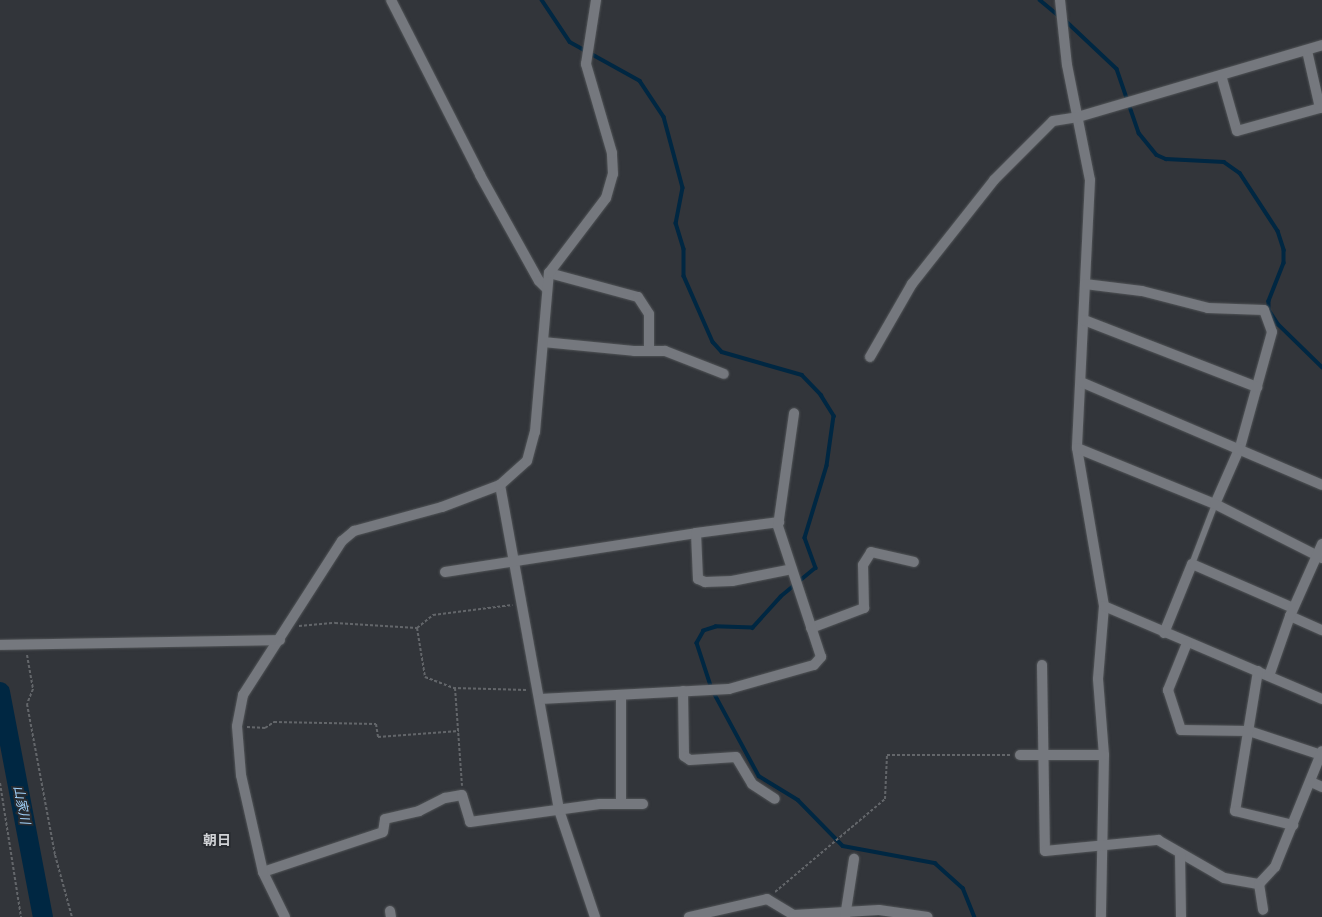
<!DOCTYPE html>
<html>
<head>
<meta charset="utf-8">
<style>
  body { margin:0 }
  #map { position:relative; width:1322px; height:917px; overflow:hidden; background:#32353a; font-family:"Times New Roman","Noto Sans JP",serif }
  div>[style] { position:absolute }
  .stream>* { height:3.5px; margin:-1.75px; padding:0 1.75px; transform-origin:1.75px; border-radius:1.75px; background:#002742 }
  .river>* { height:20px; margin:-10px; padding:0 10px; transform-origin:10px; border-radius:10px; background:#002742 }
  .path>* { height:2px; margin-top:-1px; transform-origin:0; background:repeating-linear-gradient(90deg,#63666a 0 3px,transparent 0 5px) }
  .roads { filter:drop-shadow(0 0 1px #515457) drop-shadow(0 0 1px #515457) }
  .lane>* { height:6px; margin:-3px; padding:0 3px; transform-origin:3px; border-radius:3px; background:#75787e }
  .street>* { height:10px; margin:-5px; padding:0 5px; transform-origin:5px; border-radius:5px; background:#75787e }
  .secondary>* { height:10px; margin:-5px; padding:0 5px; transform-origin:5px; border-radius:5px; background:#75787e }
  span { translate:-50% -50%; white-space:nowrap; text-align:center; line-height:1.15; -webkit-text-stroke:3.5px #282b30; paint-order:stroke }
  .water-label { font-size:13px; color:#a0d1f9; font-style:italic }
  .quarter-label { font-size:14px; color:#d1d3d6; font-weight:700 }
</style>
</head>
<body>
<div id="map">
  <div class="stream">
    <div style="left:542px;top:0;width:50px;rotate:56.3deg"></div>
    <div style="left:570px;top:42px;width:80px;rotate:29.1deg"></div>
    <div style="left:640px;top:81px;width:43px;rotate:56.3deg"></div>
    <div style="left:664px;top:117px;width:73px;rotate:75deg"></div>
    <div style="left:683px;top:188px;width:36px;rotate:101deg"></div>
    <div style="left:676px;top:223px;width:27px;rotate:73deg"></div>
    <div style="left:684px;top:249px;width:27px;rotate:90deg"></div>
    <div style="left:684px;top:276px;width:72px;rotate:66.3deg"></div>
    <div style="left:713px;top:342px;width:13px;rotate:48deg"></div>
    <div style="left:722px;top:352px;width:83px;rotate:16deg"></div>
    <div style="left:802px;top:375px;width:28px;rotate:46deg"></div>
    <div style="left:821px;top:395px;width:25px;rotate:58deg"></div>
    <div style="left:834px;top:416px;width:50px;rotate:98deg"></div>
    <div style="left:827px;top:466px;width:75px;rotate:107deg"></div>
    <div style="left:805px;top:538px;width:32px;rotate:70deg"></div>
    <div style="left:816px;top:568px;width:45px;rotate:140.4deg"></div>
    <div style="left:781px;top:597px;width:42px;rotate:132.1deg"></div>
    <div style="left:753px;top:628px;width:37px;rotate:-178deg"></div>
    <div style="left:716px;top:627px;width:13px;rotate:162deg"></div>
    <div style="left:704px;top:631px;width:14px;rotate:120deg"></div>
    <div style="left:697px;top:643px;width:48px;rotate:71.9deg"></div>
    <div style="left:712px;top:689px;width:99px;rotate:61.6deg"></div>
    <div style="left:759px;top:776px;width:46px;rotate:31.6deg"></div>
    <div style="left:798px;top:800px;width:64px;rotate:45.6deg"></div>
    <div style="left:843px;top:846px;width:94px;rotate:10.5deg"></div>
    <div style="left:935px;top:863px;width:38px;rotate:42deg"></div>
    <div style="left:963px;top:888px;width:31px;rotate:68deg"></div>
    <div style="left:1040px;top:0;width:25px;rotate:40deg"></div>
    <div style="left:1065px;top:20px;width:71px;rotate:43.3deg"></div>
    <div style="left:1117px;top:69px;width:68px;rotate:71deg"></div>
    <div style="left:1139px;top:133px;width:28px;rotate:51deg"></div>
    <div style="left:1157px;top:155px;width:10px;rotate:24deg"></div>
    <div style="left:1166px;top:159px;width:58px;rotate:3deg"></div>
    <div style="left:1224px;top:162px;width:19px;rotate:35deg"></div>
    <div style="left:1240px;top:173px;width:69px;rotate:56.8deg"></div>
    <div style="left:1278px;top:231px;width:20px;rotate:72deg"></div>
    <div style="left:1284px;top:250px;width:13px;rotate:90deg"></div>
    <div style="left:1284px;top:263px;width:41px;rotate:111.5deg"></div>
    <div style="left:1269px;top:301px;width:9px;rotate:90deg"></div>
    <div style="left:1269px;top:310px;width:17px;rotate:57deg"></div>
    <div style="left:1278px;top:324px;width:62px;rotate:44.3deg"></div>
  </div>
  <div class="river">
    <div style="left:0;top:692px;width:229px;rotate:79.2deg"></div>
  </div>
  <div class="path">
    <div style="left:299px;top:626px;width:36px;rotate:-5deg"></div>
    <div style="left:335px;top:623px;width:82px;rotate:3.5deg"></div>
    <div style="left:417px;top:628px;width:50px;rotate:80.7deg"></div>
    <div style="left:425px;top:677px;width:30px;rotate:21deg"></div>
    <div style="left:453px;top:688px;width:74px;rotate:1.5deg"></div>
    <div style="left:417px;top:628px;width:21px;rotate:-39deg"></div>
    <div style="left:433px;top:615px;width:80px;rotate:-7.2deg"></div>
    <div style="left:27px;top:655px;width:35px;rotate:80deg"></div>
    <div style="left:33px;top:689px;width:16px;rotate:112deg"></div>
    <div style="left:27px;top:704px;width:154px;rotate:79.5deg"></div>
    <div style="left:55px;top:855px;width:64px;rotate:74.7deg"></div>
    <div style="left:455px;top:688px;width:98px;rotate:85.9deg"></div>
    <div style="left:247px;top:727px;width:18px;rotate:3deg"></div>
    <div style="left:265px;top:728px;width:11px;rotate:-34deg"></div>
    <div style="left:274px;top:722px;width:102px;rotate:1.1deg"></div>
    <div style="left:376px;top:724px;width:13px;rotate:81deg"></div>
    <div style="left:378px;top:737px;width:81px;rotate:-4.2deg"></div>
    <div style="left:0;top:783px;width:136px;rotate:81.1deg"></div>
    <div style="left:775px;top:892px;width:144px;rotate:-40.2deg"></div>
    <div style="left:885px;top:799px;width:44px;rotate:-87.4deg"></div>
    <div style="left:887px;top:755px;width:123px"></div>
  </div>
  <div class="roads">
    <div class="lane">
      <div style="left:1192px;top:564px;width:64px;rotate:-69deg"></div>
    </div>
    <div class="street">
      <div style="left:391px;top:0;width:196px;rotate:63deg"></div>
      <div style="left:480px;top:175px;width:121px;rotate:60.9deg"></div>
      <div style="left:539px;top:281px;width:11px;rotate:45deg"></div>
      <div style="left:1060px;top:0;width:65px;rotate:83.9deg"></div>
      <div style="left:1067px;top:65px;width:117px;rotate:78.7deg"></div>
      <div style="left:1090px;top:180px;width:268px;rotate:92.8deg"></div>
      <div style="left:1077px;top:448px;width:160px;rotate:80.3deg"></div>
      <div style="left:1104px;top:606px;width:73px;rotate:94.7deg"></div>
      <div style="left:1098px;top:679px;width:76px;rotate:85.5deg"></div>
      <div style="left:1104px;top:755px;width:162px;rotate:91.1deg"></div>
      <div style="left:1221px;top:75px;width:58px;rotate:74.1deg"></div>
      <div style="left:1237px;top:131px;width:86px;rotate:-15.5deg"></div>
      <div style="left:1320px;top:108px;width:58px;rotate:-102.8deg"></div>
      <div style="left:549px;top:273px;width:92px;rotate:15.1deg"></div>
      <div style="left:638px;top:297px;width:20px;rotate:57deg"></div>
      <div style="left:649px;top:314px;width:37px;rotate:90deg"></div>
      <div style="left:1085px;top:284px;width:57px;rotate:7deg"></div>
      <div style="left:1142px;top:291px;width:68px;rotate:14.4deg"></div>
      <div style="left:1208px;top:308px;width:56px;rotate:2deg"></div>
      <div style="left:1264px;top:310px;width:23px;rotate:70deg"></div>
      <div style="left:1272px;top:332px;width:119px;rotate:105.5deg"></div>
      <div style="left:1240px;top:447px;width:62px;rotate:113.7deg"></div>
      <div style="left:1084px;top:320px;width:186px;rotate:21.2deg"></div>
      <div style="left:543px;top:342px;width:91px;rotate:5.6deg"></div>
      <div style="left:634px;top:351px;width:31px"></div>
      <div style="left:665px;top:351px;width:63px;rotate:21.3deg"></div>
      <div style="left:870px;top:357px;width:84px;rotate:-60.1deg"></div>
      <div style="left:912px;top:284px;width:132px;rotate:-51.7deg"></div>
      <div style="left:994px;top:180px;width:83px;rotate:-45deg"></div>
      <div style="left:1053px;top:121px;width:25px;rotate:-9deg"></div>
      <div style="left:1078px;top:117px;width:254px;rotate:-16.4deg"></div>
      <div style="left:1081px;top:382px;width:262px;rotate:23.1deg"></div>
      <div style="left:1077px;top:448px;width:149px;rotate:22.1deg"></div>
      <div style="left:1215px;top:504px;width:120px;rotate:26.8deg"></div>
      <div style="left:500px;top:485px;width:330px;rotate:79.7deg"></div>
      <div style="left:559px;top:810px;width:113px;rotate:71.4deg"></div>
      <div style="left:696px;top:533px;width:84px;rotate:-7.5deg"></div>
      <div style="left:445px;top:572px;width:254px;rotate:-8.8deg"></div>
      <div style="left:696px;top:533px;width:46px;rotate:87.5deg"></div>
      <div style="left:698px;top:579px;width:8px;rotate:23deg"></div>
      <div style="left:705px;top:582px;width:27px;rotate:-2deg"></div>
      <div style="left:732px;top:581px;width:61px;rotate:-11.3deg"></div>
      <div style="left:1104px;top:606px;width:237px;rotate:23.1deg"></div>
      <div style="left:1290px;top:616px;width:35px;rotate:24deg"></div>
      <div style="left:811px;top:628px;width:57px;rotate:-20.7deg"></div>
      <div style="left:864px;top:608px;width:43px;rotate:-91.3deg"></div>
      <div style="left:863px;top:565px;width:15px;rotate:-58deg"></div>
      <div style="left:871px;top:552px;width:44px;rotate:13.1deg"></div>
      <div style="left:1164px;top:633px;width:74px;rotate:-67.9deg"></div>
      <div style="left:1192px;top:564px;width:110px;rotate:23.5deg"></div>
      <div style="left:1187px;top:643px;width:51px;rotate:112deg"></div>
      <div style="left:1168px;top:690px;width:42px;rotate:72deg"></div>
      <div style="left:1181px;top:730px;width:68px;rotate:0.8deg"></div>
      <div style="left:1249px;top:731px;width:76px;rotate:18.4deg"></div>
      <div style="left:1042px;top:665px;width:186px;rotate:89.1deg"></div>
      <div style="left:1045px;top:851px;width:114px;rotate:-5.6deg"></div>
      <div style="left:1158px;top:840px;width:76px;rotate:29.9deg"></div>
      <div style="left:1224px;top:878px;width:36px;rotate:10deg"></div>
      <div style="left:1259px;top:884px;width:23px;rotate:-47deg"></div>
      <div style="left:1275px;top:867px;width:125px;rotate:-67.9deg"></div>
      <div style="left:1258px;top:671px;width:142px;rotate:99.3deg"></div>
      <div style="left:1235px;top:811px;width:60px;rotate:13.6deg"></div>
      <div style="left:1269px;top:676px;width:64px;rotate:-70.7deg"></div>
      <div style="left:1290px;top:616px;width:79px;rotate:-66deg"></div>
      <div style="left:683px;top:691px;width:65px;rotate:89.1deg"></div>
      <div style="left:684px;top:756px;width:7px;rotate:34deg"></div>
      <div style="left:690px;top:760px;width:46px;rotate:-3.7deg"></div>
      <div style="left:736px;top:757px;width:31px;rotate:59deg"></div>
      <div style="left:752px;top:784px;width:27px;rotate:33deg"></div>
      <div style="left:540px;top:699px;width:189px;rotate:-3deg"></div>
      <div style="left:729px;top:689px;width:88px;rotate:-15.8deg"></div>
      <div style="left:814px;top:665px;width:11px;rotate:-49deg"></div>
      <div style="left:821px;top:657px;width:138px;rotate:-108.2deg"></div>
      <div style="left:778px;top:526px;width:114px;rotate:-81.9deg"></div>
      <div style="left:1020px;top:755px;width:84px"></div>
      <div style="left:1311px;top:782px;width:12px;rotate:24deg"></div>
      <div style="left:621px;top:804px;width:109px;rotate:-90deg"></div>
      <div style="left:1180px;top:853px;width:64px;rotate:89.1deg"></div>
      <div style="left:263px;top:872px;width:126px;rotate:-18.4deg"></div>
      <div style="left:383px;top:832px;width:13px;rotate:-81deg"></div>
      <div style="left:385px;top:819px;width:35px;rotate:-13deg"></div>
      <div style="left:419px;top:811px;width:29px;rotate:-27deg"></div>
      <div style="left:445px;top:798px;width:17px;rotate:-10deg"></div>
      <div style="left:462px;top:795px;width:28px;rotate:73deg"></div>
      <div style="left:470px;top:822px;width:131px;rotate:-7.9deg"></div>
      <div style="left:600px;top:804px;width:43px"></div>
      <div style="left:1259px;top:884px;width:26px;rotate:81deg"></div>
      <div style="left:390px;top:911px;width:6px;rotate:81deg"></div>
      <div style="left:285px;top:917px;width:50px;rotate:-116.1deg"></div>
      <div style="left:263px;top:872px;width:99px;rotate:-102.8deg"></div>
      <div style="left:241px;top:775px;width:49px;rotate:-94.7deg"></div>
      <div style="left:237px;top:726px;width:32px;rotate:-79deg"></div>
      <div style="left:243px;top:695px;width:183px;rotate:-57.3deg"></div>
      <div style="left:342px;top:541px;width:16px;rotate:-40deg"></div>
      <div style="left:354px;top:531px;width:91px;rotate:-15.3deg"></div>
      <div style="left:442px;top:507px;width:62px;rotate:-20.8deg"></div>
      <div style="left:500px;top:485px;width:36px;rotate:-42deg"></div>
      <div style="left:527px;top:461px;width:30px;rotate:-75deg"></div>
      <div style="left:535px;top:432px;width:160px;rotate:-85deg"></div>
      <div style="left:549px;top:273px;width:94px;rotate:-52.8deg"></div>
      <div style="left:606px;top:198px;width:25px;rotate:-74deg"></div>
      <div style="left:613px;top:174px;width:21px;rotate:-93deg"></div>
      <div style="left:612px;top:153px;width:93px;rotate:-106.3deg"></div>
      <div style="left:586px;top:64px;width:65px;rotate:-81.1deg"></div>
      <div style="left:689px;top:917px;width:80px;rotate:-13deg"></div>
      <div style="left:767px;top:899px;width:31px;rotate:31deg"></div>
      <div style="left:794px;top:915px;width:85px;rotate:-3.4deg"></div>
      <div style="left:879px;top:910px;width:49px;rotate:8.1deg"></div>
      <div style="left:845px;top:917px;width:59px;rotate:-81.2deg"></div>
    </div>
    <div class="secondary">
      <div style="left:0;top:645px;width:280px;rotate:-1deg"></div>
    </div>
  </div>
  <div class="water-label">
    <span style="left:21px;top:805px;rotate:79deg">山家川</span>
  </div>
  <div class="quarter-label">
    <span style="left:217px;top:841px">朝日</span>
  </div>
</div>
</body>
</html>
